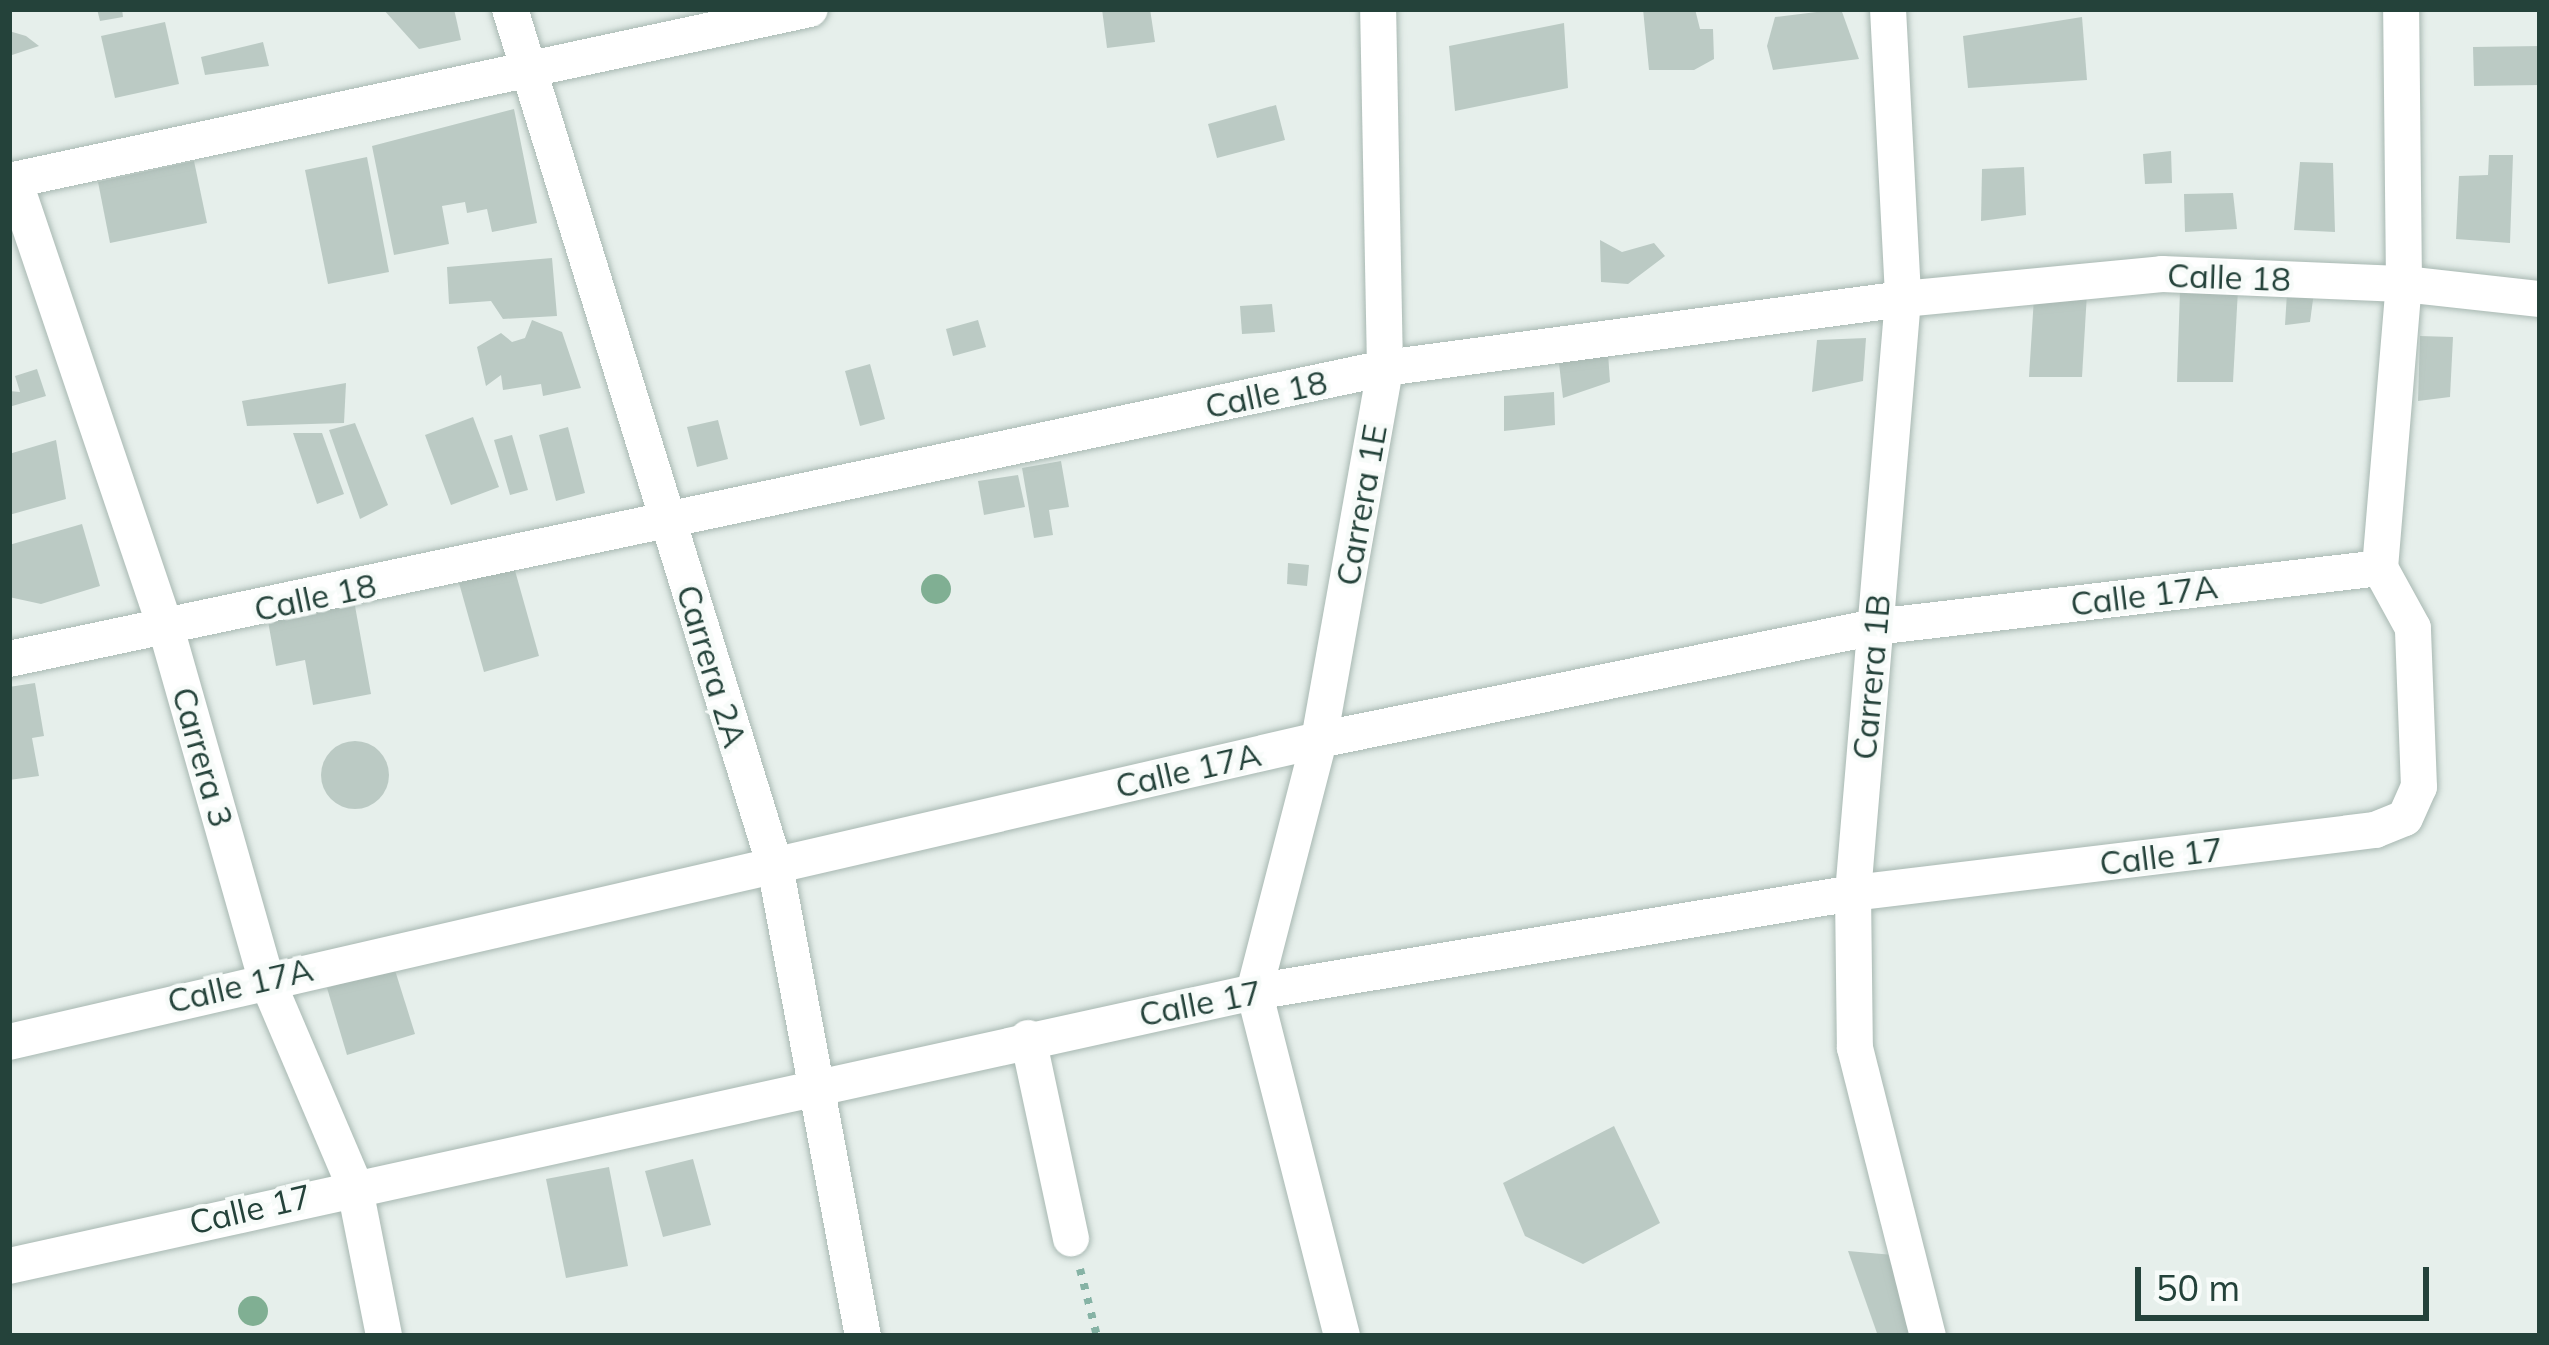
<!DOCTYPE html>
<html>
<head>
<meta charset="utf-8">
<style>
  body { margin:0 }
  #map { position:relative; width:2549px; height:1345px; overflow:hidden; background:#e6efeb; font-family:Mulish,sans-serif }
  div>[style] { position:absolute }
  .building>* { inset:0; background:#bbcac4 }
  .round { border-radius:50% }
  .path>* { height:8px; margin-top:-4px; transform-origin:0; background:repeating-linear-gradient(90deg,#86b3a5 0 6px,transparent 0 15px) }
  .roads { filter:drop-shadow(0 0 3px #a8b8b2) drop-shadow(0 0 3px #a8b8b2) }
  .street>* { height:36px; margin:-18px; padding:0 18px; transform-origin:18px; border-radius:18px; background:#fff }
  .trees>* { width:30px; height:30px; margin:-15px; border-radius:50%; background:#80af93 }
  span { translate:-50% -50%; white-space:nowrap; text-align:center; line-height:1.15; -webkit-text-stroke:9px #f7fbf9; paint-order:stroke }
  .street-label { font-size:33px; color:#24423a }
  .frame { position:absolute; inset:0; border:12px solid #24423a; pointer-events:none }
  .scale { position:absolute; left:2135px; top:1267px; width:294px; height:54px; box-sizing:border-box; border:6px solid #24423a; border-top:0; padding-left:15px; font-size:36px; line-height:42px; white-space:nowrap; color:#24423a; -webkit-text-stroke:9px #f7fbf9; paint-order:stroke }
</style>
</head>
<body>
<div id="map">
  <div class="building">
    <div style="clip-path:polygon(97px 9px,122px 9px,123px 17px,100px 21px)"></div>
    <div style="clip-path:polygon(383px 9px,454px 9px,461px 40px,419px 49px)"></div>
    <div style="clip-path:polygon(1102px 9px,1150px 9px,1155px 42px,1107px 48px)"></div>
    <div style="clip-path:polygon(1643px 9px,1695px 9px,1700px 29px,1713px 29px,1714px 59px,1694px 70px,1649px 70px)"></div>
    <div style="clip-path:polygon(1841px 9px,1859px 59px,1773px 70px,1767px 46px,1775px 17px)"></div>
    <div style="clip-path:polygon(2082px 17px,2087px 80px,1968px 88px,1963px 36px)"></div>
    <div style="clip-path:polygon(165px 22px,179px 84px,115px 98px,101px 36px)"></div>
    <div style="clip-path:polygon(1564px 23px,1568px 88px,1455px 111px,1449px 46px)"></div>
    <div style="clip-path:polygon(9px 31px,26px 36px,39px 46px,9px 56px)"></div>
    <div style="clip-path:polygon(263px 42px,269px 66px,205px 75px,201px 57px)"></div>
    <div style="clip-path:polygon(2540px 46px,2540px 85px,2474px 86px,2473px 47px)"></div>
    <div style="clip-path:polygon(1276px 105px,1285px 140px,1217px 158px,1208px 124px)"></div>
    <div style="clip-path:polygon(514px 109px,537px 223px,492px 232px,487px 209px,467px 213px,465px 202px,442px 206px,449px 244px,394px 255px,372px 146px)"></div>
    <div style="clip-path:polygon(2171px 151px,2172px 183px,2145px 184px,2143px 154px)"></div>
    <div style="clip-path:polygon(2489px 155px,2513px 155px,2510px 243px,2456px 239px,2459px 176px,2488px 175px)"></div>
    <div style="clip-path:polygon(367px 157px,389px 272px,328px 284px,305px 170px)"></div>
    <div style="clip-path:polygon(194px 161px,207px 223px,110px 243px,98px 182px)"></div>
    <div style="clip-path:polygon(2300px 162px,2333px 163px,2335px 232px,2294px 230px)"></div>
    <div style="clip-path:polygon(2024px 167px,2026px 215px,1981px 221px,1982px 169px)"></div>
    <div style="clip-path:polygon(2233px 193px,2237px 229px,2185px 232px,2184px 194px)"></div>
    <div style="clip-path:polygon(1600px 240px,1622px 252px,1654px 243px,1665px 256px,1628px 284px,1601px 282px)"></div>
    <div style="clip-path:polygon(552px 258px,557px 316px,503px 319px,491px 301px,449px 304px,447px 267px)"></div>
    <div style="clip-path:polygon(2238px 289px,2233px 382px,2177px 382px,2180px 290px)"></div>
    <div style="clip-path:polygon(2314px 292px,2310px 322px,2285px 325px,2287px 293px)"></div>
    <div style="clip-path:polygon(2087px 293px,2082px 377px,2029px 377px,2034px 297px)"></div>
    <div style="clip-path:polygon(1272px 304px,1275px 332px,1242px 334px,1240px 306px)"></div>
    <div style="clip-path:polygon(532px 320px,562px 332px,581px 388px,543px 396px,541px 384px,503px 390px,501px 375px,486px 386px,477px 347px,501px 333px,512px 342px,525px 338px)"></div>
    <div style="clip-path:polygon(978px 320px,986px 347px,953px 356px,946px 329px)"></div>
    <div style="clip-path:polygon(2420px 336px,2453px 337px,2450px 397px,2418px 401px)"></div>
    <div style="clip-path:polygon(1866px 338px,1863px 381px,1812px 392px,1817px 340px)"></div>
    <div style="clip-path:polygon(1607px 339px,1610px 382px,1563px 398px,1557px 346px)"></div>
    <div style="clip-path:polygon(870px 364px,885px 419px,860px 426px,845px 371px)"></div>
    <div style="clip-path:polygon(37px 369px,46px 396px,9px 407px,9px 391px,20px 392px,15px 376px)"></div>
    <div style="clip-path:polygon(346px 383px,344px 423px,247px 426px,242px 401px)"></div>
    <div style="clip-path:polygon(1554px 392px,1555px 425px,1504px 431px,1504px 396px)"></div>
    <div style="clip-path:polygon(473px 417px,499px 487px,451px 505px,425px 435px)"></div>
    <div style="clip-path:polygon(718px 420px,728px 459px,697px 467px,687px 427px)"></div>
    <div style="clip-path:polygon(355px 423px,388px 505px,360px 519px,329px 430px)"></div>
    <div style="clip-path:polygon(568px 427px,585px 493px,556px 501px,539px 435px)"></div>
    <div style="clip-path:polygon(293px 433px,322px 433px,344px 494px,317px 504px)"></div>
    <div style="clip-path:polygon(512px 435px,528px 490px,510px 495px,494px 440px)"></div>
    <div style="clip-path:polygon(56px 440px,66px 499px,9px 515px,9px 454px)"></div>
    <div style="clip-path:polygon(1061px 461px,1069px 507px,1049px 510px,1053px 535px,1034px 538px,1022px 468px)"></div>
    <div style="clip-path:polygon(1018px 475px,1025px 507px,984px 515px,978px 481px)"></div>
    <div style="clip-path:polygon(82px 524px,100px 586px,41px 604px,9px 597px,9px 545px)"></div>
    <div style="clip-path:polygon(1288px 563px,1309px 565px,1307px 586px,1287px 584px)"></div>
    <div style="clip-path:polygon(514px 567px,539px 656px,484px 672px,459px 583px)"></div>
    <div style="clip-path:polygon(353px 595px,371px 694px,313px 705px,305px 660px,276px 666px,266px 610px)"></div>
    <div style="clip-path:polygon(35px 683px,44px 736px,32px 738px,39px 776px,9px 780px,9px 687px)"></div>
    <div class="round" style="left:321px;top:741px;width:68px;height:68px"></div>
    <div style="clip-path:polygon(394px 967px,415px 1034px,347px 1055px,327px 988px)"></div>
    <div style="clip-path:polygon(1614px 1126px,1660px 1223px,1583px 1264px,1525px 1236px,1503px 1183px)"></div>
    <div style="clip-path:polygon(693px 1159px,711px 1225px,663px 1237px,645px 1171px)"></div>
    <div style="clip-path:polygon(609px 1167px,628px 1266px,566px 1278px,546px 1179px)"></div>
    <div style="clip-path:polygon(1848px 1251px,1916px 1257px,1942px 1336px,1878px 1336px)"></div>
  </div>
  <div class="path">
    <div style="left:1080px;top:1269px;width:69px;rotate:75.8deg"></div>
  </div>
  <div class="roads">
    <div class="street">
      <div style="left:510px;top:9px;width:897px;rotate:72.82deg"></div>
      <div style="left:775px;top:866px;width:478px;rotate:79.4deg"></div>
      <div style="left:1888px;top:9px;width:290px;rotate:87deg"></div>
      <div style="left:1903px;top:299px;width:596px;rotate:94.81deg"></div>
      <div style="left:1853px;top:893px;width:155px;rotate:89.3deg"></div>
      <div style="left:1855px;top:1048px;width:297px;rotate:75.8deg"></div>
      <div style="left:14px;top:180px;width:473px;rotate:71.3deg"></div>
      <div style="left:166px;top:628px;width:364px;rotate:74.1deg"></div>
      <div style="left:266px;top:978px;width:224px;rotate:66.9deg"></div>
      <div style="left:354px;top:1184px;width:155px;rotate:78.8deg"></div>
      <div style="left:9px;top:181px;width:819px;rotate:-12.12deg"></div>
      <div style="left:2380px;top:568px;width:285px;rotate:-85.2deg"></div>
      <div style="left:2404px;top:284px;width:275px;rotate:-90.6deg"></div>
      <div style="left:9px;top:659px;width:1406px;rotate:-11.94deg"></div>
      <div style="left:1385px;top:368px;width:523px;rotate:-7.59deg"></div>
      <div style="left:1903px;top:299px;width:260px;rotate:-5.5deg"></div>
      <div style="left:2162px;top:274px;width:242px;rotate:2.4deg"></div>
      <div style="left:2404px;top:284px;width:137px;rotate:6.3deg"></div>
      <div style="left:1028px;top:1038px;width:205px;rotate:77.9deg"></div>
      <div style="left:9px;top:1042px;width:1344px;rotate:-12.98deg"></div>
      <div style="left:1319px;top:740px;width:567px;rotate:-11.49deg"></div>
      <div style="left:1875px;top:627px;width:508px;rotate:-6.66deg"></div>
      <div style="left:9px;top:1266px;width:1275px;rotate:-12.41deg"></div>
      <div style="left:1254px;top:992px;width:607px;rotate:-9.38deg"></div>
      <div style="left:1853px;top:893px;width:526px;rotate:-6.88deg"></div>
      <div style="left:2375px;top:830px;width:32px;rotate:-22deg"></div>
      <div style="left:2405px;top:818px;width:34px;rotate:-66deg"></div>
      <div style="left:2419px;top:787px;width:159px;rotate:-92.2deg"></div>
      <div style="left:2413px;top:628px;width:68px;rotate:-118.8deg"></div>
      <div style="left:1342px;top:1336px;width:355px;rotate:-104.3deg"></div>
      <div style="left:1254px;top:992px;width:260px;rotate:-75.5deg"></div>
      <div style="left:1319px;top:740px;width:378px;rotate:-79.9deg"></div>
      <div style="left:1385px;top:368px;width:359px;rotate:-91.1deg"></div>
    </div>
  </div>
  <div class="trees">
    <div style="left:936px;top:589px"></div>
    <div style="left:253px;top:1311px"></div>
  </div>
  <div class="street-label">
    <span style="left:2229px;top:277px;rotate:2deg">Calle 18</span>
    <span style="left:1266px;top:394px;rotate:-12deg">Calle 18</span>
    <span style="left:1361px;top:505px;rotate:-80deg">Carrera 1E</span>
    <span style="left:2144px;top:595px;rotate:-7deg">Calle 17A</span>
    <span style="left:315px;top:597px;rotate:-12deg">Calle 18</span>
    <span style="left:712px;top:666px;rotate:73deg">Carrera 2A</span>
    <span style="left:1871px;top:677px;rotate:-85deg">Carrera 1B</span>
    <span style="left:203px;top:757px;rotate:74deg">Carrera 3</span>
    <span style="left:1188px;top:770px;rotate:-13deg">Calle 17A</span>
    <span style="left:2161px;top:856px;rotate:-7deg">Calle 17</span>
    <span style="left:240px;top:985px;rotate:-13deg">Calle 17A</span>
    <span style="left:1200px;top:1003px;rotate:-11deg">Calle 17</span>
    <span style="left:250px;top:1209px;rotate:-13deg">Calle 17</span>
  </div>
  <div class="frame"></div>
  <div class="scale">50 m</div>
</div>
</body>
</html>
